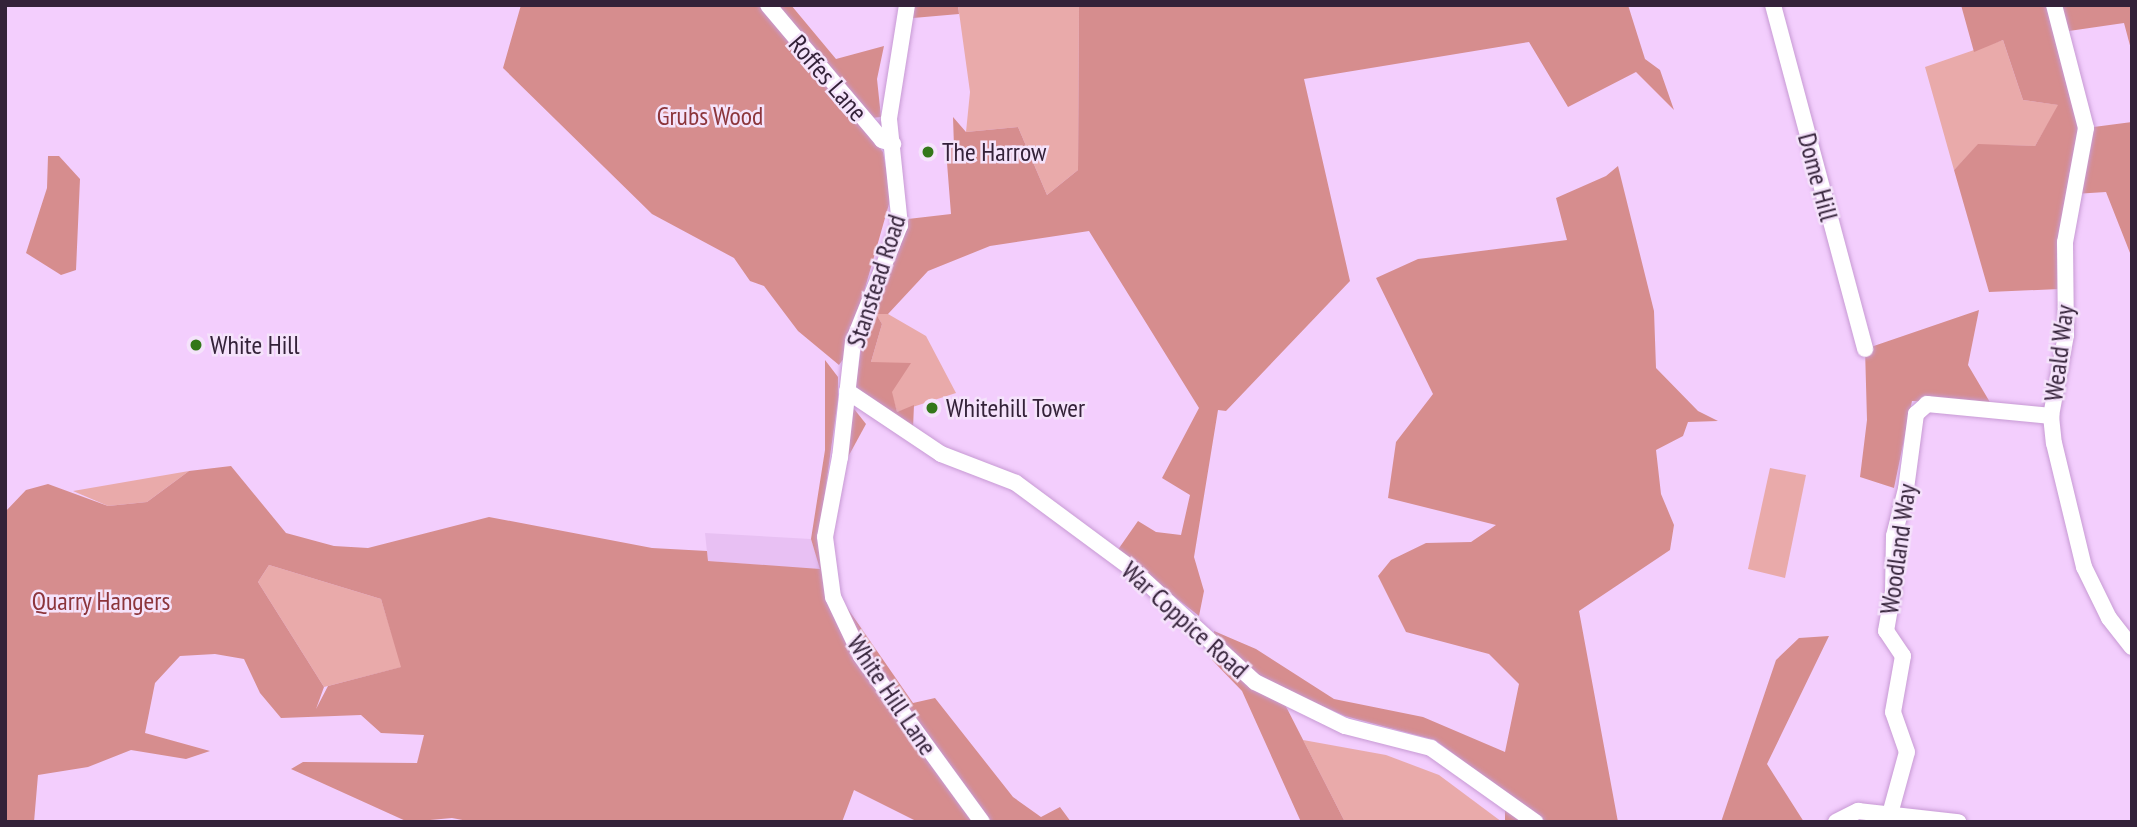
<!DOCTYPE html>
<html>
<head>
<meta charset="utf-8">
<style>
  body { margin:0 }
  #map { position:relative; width:2137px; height:827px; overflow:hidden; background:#f3cefd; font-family:"PT Sans Narrow",sans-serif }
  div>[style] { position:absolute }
  .built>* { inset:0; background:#e8c0f3 }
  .green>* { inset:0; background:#e9aaaa }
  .forest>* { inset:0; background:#d68d8e }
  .roads { filter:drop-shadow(0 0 2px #c79ad4) drop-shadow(0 0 2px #c79ad4) }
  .minor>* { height:16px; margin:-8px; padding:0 8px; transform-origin:8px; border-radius:8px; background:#fff }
  .dots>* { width:19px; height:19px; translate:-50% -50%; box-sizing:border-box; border:4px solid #f5e3fb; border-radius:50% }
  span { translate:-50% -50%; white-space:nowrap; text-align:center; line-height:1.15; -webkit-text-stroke:5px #f5e3fb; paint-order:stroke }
  .street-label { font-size:26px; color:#342239 }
  .park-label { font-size:26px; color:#8c353b }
  .poi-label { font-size:26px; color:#342239 }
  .left { translate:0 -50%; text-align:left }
  .frame { position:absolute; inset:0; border:7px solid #342239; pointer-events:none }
</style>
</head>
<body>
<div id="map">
  <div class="built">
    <div style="clip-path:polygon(705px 533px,811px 539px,821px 570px,708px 561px)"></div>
  </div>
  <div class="green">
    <div style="clip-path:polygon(958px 5px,1079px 5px,1078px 170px,1047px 195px,1018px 127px,966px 132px,970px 92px)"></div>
    <div style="clip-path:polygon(2003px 40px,2023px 100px,2059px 105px,2035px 146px,1978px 145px,1954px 170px,1925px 67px)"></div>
    <div style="clip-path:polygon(875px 313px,888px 314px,926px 336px,956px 393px,897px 412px,891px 392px,871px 362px,882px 324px)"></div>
    <div style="clip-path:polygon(1770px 468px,1806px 475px,1785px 578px,1748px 569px)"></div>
    <div style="clip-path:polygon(189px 471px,147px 502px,108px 506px,73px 491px)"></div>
    <div style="clip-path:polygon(269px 565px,381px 599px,402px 667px,324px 687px,258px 582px)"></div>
    <div style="clip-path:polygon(1303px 740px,1386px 755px,1439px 775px,1502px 822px,1345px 822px)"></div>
  </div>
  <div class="forest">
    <div style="clip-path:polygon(521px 5px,763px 5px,883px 152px,891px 197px,846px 355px,839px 365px,798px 331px,764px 286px,750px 281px,734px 258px,652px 214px,503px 68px)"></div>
    <div style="clip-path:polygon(773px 5px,791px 5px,836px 59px,884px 46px,877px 79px,881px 117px,872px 118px)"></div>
    <div style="clip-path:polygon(914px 5px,958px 5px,959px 14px,913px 18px)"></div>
    <div style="clip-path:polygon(1079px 5px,1628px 5px,1645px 59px,1660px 70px,1674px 110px,1636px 72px,1568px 107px,1529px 42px,1304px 79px,1350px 281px,1226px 411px,1218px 410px,1194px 557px,1204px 591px,1199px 616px,1117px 551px,1138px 521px,1156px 532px,1181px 535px,1190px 495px,1162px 478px,1199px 408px,1089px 231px,990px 246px,928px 271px,888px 314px,876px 314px,882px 324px,871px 362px,911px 363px,892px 392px,897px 412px,914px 405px,913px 428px,855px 388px,863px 336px,908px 219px,951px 214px,946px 150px,954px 147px,953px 117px,966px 132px,1018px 127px,1047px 195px,1078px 170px)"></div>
    <div style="clip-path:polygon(1961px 5px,2048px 5px,2079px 130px,2069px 176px,2059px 289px,1989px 292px,1954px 170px,1978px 144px,2035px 146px,2058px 105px,2023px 100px,2003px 40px,1974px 52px)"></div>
    <div style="clip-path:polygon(2056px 5px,2132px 5px,2132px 53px,2124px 23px,2062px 32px)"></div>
    <div style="clip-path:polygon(2132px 122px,2132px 258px,2106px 192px,2074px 194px,2086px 128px)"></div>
    <div style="clip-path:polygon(48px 156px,59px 156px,80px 179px,76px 270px,61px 275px,26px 253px,47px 188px)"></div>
    <div style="clip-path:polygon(1618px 166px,1654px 311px,1656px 368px,1698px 411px,1718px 421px,1688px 422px,1683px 436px,1656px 450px,1661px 494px,1674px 525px,1670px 550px,1579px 611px,1618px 822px,1505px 822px,1505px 792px,1435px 740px,1345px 716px,1275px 685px,1345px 822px,1301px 822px,1242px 691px,1212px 660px,1214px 631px,1256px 649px,1334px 699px,1423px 717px,1505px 752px,1519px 684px,1489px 654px,1406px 632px,1378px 576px,1391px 560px,1426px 543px,1471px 542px,1496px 525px,1388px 498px,1396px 442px,1433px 394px,1376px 278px,1418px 259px,1567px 240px,1556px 198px,1606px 176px)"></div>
    <div style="clip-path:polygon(1979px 310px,1968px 365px,1991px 404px,1912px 401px,1894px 488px,1860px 477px,1867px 420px,1865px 349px)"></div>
    <div style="clip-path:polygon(evenodd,825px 360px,838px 377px,838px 399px,819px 536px,821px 570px,913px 703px,935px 698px,1013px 797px,1041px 817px,1060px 807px,1071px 822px,918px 822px,854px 790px,842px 822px,473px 822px,452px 818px,408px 822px,291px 769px,303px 762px,417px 763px,424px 735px,381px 733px,361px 715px,281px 718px,260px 693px,244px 659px,215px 654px,180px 656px,155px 683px,145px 733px,210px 751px,186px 759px,131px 750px,88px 767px,38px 775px,34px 822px,5px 822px,5px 512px,26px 490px,48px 484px,108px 506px,147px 502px,189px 471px,231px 466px,286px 533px,334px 546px,368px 548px,489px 517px,652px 548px,707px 551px,708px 561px,820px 569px,811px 539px,825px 450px,825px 360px,269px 565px,381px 599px,401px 667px,328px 686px,316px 709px,324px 687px,258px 582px,269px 565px)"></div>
    <div style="clip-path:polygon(851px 405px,866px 424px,848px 457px)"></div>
    <div style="clip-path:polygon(1829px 636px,1767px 764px,1804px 822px,1721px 822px,1776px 660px,1799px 638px)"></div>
  </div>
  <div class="roads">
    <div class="minor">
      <div style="left:768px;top:5px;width:177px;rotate:49.8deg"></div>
      <div style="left:882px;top:140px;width:12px;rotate:20deg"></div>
      <div style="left:907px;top:5px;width:115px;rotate:99deg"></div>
      <div style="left:889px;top:119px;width:107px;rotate:84.1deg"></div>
      <div style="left:900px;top:225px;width:126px;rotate:111.9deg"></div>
      <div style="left:853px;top:342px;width:116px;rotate:96.4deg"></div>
      <div style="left:840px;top:457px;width:81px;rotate:100.6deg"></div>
      <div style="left:825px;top:537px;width:61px;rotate:82.4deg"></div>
      <div style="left:833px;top:597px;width:65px;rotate:64.6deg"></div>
      <div style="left:861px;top:656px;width:205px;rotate:53.9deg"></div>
      <div style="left:1773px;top:5px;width:356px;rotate:75deg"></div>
      <div style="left:2054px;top:5px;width:127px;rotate:75.4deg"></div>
      <div style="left:2086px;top:128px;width:116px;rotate:100.4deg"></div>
      <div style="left:2065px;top:242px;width:93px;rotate:89.4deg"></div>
      <div style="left:2066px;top:335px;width:82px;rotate:100.5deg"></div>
      <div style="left:2051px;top:416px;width:27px;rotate:84deg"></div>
      <div style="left:2054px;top:443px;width:128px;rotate:76.4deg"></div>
      <div style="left:2084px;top:567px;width:57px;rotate:63.9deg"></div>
      <div style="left:2109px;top:618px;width:37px;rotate:52deg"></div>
      <div style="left:847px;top:391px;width:113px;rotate:33.8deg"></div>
      <div style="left:941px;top:454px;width:80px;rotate:21.1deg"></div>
      <div style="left:1016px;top:483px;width:143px;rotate:36.5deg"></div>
      <div style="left:1131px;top:568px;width:168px;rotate:42.6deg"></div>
      <div style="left:1255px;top:682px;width:100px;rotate:26.1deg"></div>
      <div style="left:1345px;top:726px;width:89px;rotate:14.3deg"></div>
      <div style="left:1431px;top:748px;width:128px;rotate:35.4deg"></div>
      <div style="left:1890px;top:814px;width:64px;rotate:-74.7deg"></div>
      <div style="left:1907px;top:752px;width:42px;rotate:-109.3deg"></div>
      <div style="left:1893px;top:712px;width:57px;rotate:-79.9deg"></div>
      <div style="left:1903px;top:656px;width:30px;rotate:-124deg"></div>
      <div style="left:1886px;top:631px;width:39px;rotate:-80deg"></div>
      <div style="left:1893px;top:593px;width:57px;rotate:-89deg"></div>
      <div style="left:1894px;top:536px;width:49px;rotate:-75.7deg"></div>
      <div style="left:1906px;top:489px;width:76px;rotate:-82.4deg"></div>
      <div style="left:1916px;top:414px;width:15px;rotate:-42deg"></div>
      <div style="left:1927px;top:404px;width:125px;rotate:5.5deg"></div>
      <div style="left:1836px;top:822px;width:25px;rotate:-27deg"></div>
      <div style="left:1858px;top:811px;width:101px;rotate:6.3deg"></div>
    </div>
  </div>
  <div class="dots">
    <div style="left:928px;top:152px;background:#337719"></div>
    <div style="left:196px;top:345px;background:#337719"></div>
    <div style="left:932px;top:408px;background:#337719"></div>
  </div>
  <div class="street-label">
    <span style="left:828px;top:78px;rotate:49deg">Roffes Lane</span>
    <span style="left:1818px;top:177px;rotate:75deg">Dome Hill</span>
    <span style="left:876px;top:281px;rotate:-72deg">Stanstead Road</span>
    <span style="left:2059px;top:353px;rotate:-83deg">Weald Way</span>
    <span style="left:1898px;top:549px;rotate:-82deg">Woodland Way</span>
    <span style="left:1185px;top:620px;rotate:42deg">War Coppice Road</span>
    <span style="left:892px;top:695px;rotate:56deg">White Hill Lane</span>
  </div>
  <div class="park-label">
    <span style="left:710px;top:116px">Grubs Wood</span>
    <span style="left:101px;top:601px">Quarry Hangers</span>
  </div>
  <div class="poi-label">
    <span class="left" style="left:942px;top:152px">The Harrow</span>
    <span class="left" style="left:210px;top:345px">White Hill</span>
    <span class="left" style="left:946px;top:408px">Whitehill Tower</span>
  </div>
  <div class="frame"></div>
</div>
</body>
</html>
